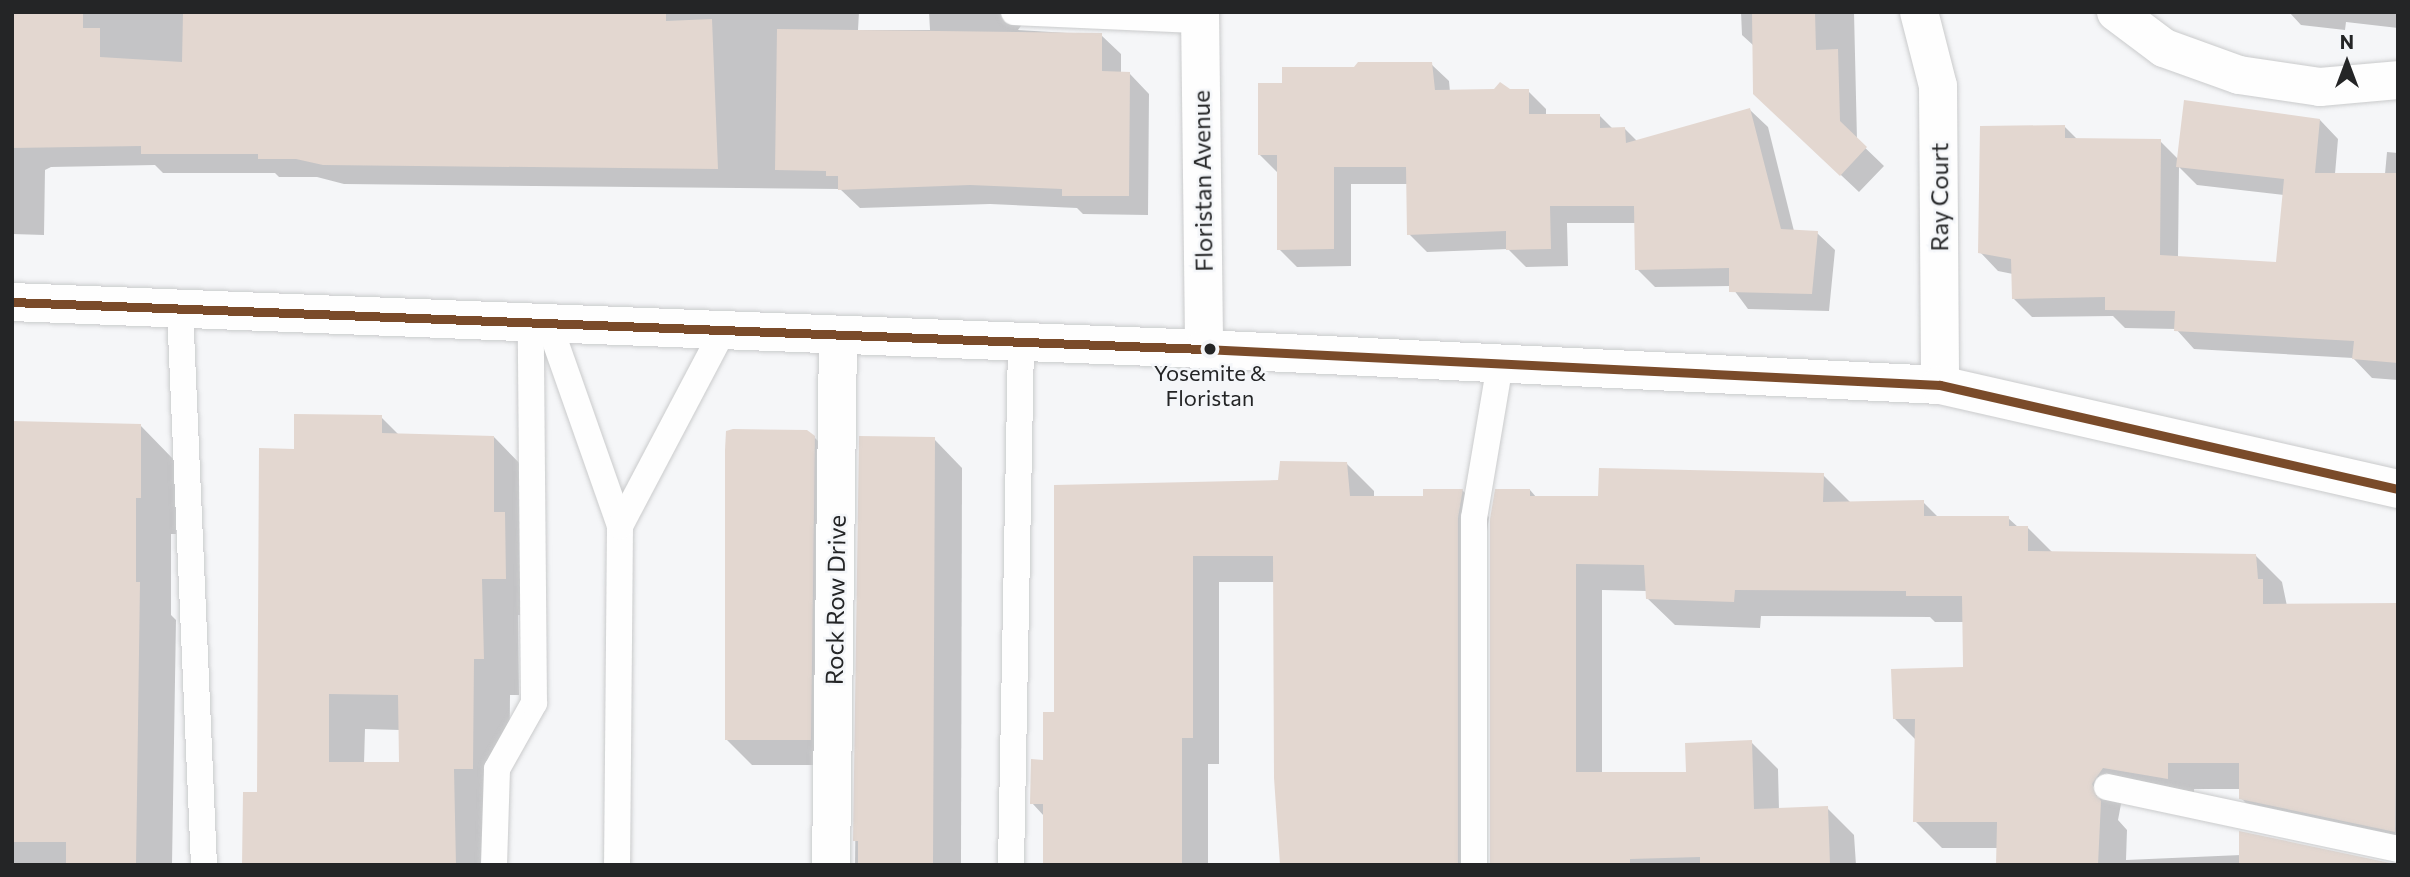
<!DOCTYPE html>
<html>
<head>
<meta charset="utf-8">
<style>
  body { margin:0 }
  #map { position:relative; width:2410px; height:877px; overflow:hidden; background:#f5f6f8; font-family:Commissioner,sans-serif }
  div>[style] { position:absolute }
  .shadow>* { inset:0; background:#0003 }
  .building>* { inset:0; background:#e3d7d0 }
  .roads { filter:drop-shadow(0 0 2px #cacbcc) drop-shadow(0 0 2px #cacbcc) }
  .lane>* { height:26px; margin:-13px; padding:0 13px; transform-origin:13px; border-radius:13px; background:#fefefe }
  .street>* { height:38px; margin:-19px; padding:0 19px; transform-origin:19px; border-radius:19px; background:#fefefe }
  .secondary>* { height:38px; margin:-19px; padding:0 19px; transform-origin:19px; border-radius:19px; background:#fefefe }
  .bus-1>* { height:9px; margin:-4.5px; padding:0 4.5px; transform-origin:4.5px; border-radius:4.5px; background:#7a4b2a }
  .dots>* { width:19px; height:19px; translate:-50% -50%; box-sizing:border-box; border:4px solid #f4f6f9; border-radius:50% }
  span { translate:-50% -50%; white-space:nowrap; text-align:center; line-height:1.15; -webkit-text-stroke:5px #f4f6f9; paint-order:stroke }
  .bus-label { font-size:22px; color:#242526 }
  .street-label { font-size:24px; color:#242526 }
  .frame { position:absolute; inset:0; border:14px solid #242526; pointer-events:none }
  .north { position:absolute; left:2312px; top:28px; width:70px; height:70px; -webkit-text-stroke:5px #f4f6f9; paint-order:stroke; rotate:0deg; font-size:19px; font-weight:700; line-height:28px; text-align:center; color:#242526 }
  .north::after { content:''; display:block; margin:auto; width:24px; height:32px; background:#242526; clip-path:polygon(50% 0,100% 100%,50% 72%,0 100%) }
</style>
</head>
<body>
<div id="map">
  <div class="shadow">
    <div style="clip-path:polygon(12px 12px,859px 12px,858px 30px,930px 30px,929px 12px,1105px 12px,1027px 17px,1018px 30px,1101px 35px,1121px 54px,1121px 74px,1130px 74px,1149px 94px,1148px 215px,1083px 214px,1077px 208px,990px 204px,860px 208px,840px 189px,344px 184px,317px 177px,279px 177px,275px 173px,163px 173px,155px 165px,51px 167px,45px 170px,44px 235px,12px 234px)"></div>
    <div style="clip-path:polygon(1741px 12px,1854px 12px,1857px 140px,1884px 166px,1859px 192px,1773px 111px,1754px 46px,1742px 35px)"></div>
    <div style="clip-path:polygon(2289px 12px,2398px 12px,2398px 28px,2346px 22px,2345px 30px,2301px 25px)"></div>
    <div style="clip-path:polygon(1431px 64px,1449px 81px,1450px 92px,1528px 91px,1546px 109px,1546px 115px,1599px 115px,1613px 129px,1625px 129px,1637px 141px,1750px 110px,1768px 127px,1794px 231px,1817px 233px,1835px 250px,1829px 311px,1748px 309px,1731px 286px,1655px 287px,1637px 269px,1636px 223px,1567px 223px,1568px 266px,1526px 267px,1508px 249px,1427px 252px,1409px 234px,1408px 184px,1351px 184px,1351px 266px,1297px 267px,1279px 249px,1277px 172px,1259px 154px,1283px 84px,1355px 69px)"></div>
    <div style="clip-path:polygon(evenodd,2320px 120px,2338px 139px,2335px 174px,2385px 174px,2387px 152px,2398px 153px,2398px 380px,2372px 378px,2353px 358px,2194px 349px,2176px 329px,2125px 328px,2113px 316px,2032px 317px,2013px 298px,2013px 274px,1998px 271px,1980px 252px,2064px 126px,2078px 140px,2160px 141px,2179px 160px,2320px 120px,2179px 167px,2197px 185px,2284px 195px,2278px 263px,2178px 258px,2179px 167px)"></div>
    <div style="clip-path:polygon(evenodd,381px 417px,399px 435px,494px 437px,530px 474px,542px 615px,518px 615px,519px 695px,510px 695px,509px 805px,490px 805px,491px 865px,244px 865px,258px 794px,295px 451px,381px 417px,365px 729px,400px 730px,400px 764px,364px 764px,365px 729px)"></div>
    <div style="clip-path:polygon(12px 423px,140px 425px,176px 462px,176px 534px,171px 534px,171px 615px,176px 620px,172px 865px,12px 865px)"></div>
    <div style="clip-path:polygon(814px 437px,839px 462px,835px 765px,752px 765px,727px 740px)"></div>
    <div style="clip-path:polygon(860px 438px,934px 439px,962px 468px,961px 865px,855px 865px)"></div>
    <div style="clip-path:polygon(1347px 464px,1374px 491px,1374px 498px,1425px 498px,1462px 490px,1489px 517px,1485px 546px,1485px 865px,1282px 865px,1275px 582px,1219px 582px,1219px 764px,1208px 764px,1208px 865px,1044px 865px,1044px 816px,1032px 803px,1055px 713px,1056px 487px,1279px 482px)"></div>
    <div style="clip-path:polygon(1823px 475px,1850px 502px,1923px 502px,1939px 518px,2008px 518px,2018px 527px,2027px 527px,2053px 553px,2255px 555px,2282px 582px,2287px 606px,2398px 605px,2398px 853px,2268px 825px,2241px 798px,2241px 789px,2194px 789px,2194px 805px,2130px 794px,2121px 804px,2118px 820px,2127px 830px,2126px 860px,2241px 855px,2388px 865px,1998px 865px,1998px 848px,1942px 848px,1915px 821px,1916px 740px,1894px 718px,1964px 668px,1964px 622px,1935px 622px,1930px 617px,1761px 616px,1760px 628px,1675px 625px,1647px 598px,1647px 591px,1602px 590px,1602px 774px,1688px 774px,1751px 742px,1778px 769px,1779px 810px,1827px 808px,1854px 835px,1856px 865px,1492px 865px,1530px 490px,1537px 498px,1600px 498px)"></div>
  </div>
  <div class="building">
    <div style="clip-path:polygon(12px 12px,83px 12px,83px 28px,100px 28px,100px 57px,182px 62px,183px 12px,666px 12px,666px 21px,712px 19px,718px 169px,323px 165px,296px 159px,258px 159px,258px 154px,141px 154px,141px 146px,12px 148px)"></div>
    <div style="clip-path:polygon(1752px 12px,1815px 12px,1816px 50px,1838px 49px,1840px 121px,1867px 147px,1840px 176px,1753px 94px)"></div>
    <div style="clip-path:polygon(777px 29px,1102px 33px,1102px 71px,1130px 72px,1129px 196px,1062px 196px,1062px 189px,970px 185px,838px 190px,838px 176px,826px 176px,826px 171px,775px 170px)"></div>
    <div style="clip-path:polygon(1358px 62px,1432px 62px,1435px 90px,1494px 89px,1500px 82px,1510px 89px,1529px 89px,1529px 114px,1600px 114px,1600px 128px,1625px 127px,1626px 143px,1750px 108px,1781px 229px,1818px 231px,1812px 294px,1729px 292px,1729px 268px,1635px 270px,1634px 206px,1550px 206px,1551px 249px,1506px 250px,1506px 231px,1407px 235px,1406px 167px,1334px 167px,1334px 249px,1277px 250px,1277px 155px,1258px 155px,1258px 83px,1282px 83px,1282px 67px,1354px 67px)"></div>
    <div style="clip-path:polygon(2184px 100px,2320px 119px,2315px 173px,2398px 173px,2398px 363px,2352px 359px,2354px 341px,2174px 331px,2175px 311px,2105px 310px,2105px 297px,2012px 299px,2011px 259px,1978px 253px,1980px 126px,2065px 125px,2065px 138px,2161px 139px,2160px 255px,2276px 262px,2284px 179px,2176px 167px)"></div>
    <div style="clip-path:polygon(evenodd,294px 414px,382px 415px,382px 433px,494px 436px,494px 512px,505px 512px,506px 579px,482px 579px,484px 659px,474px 659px,473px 769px,454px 769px,456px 865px,242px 865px,243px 792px,257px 792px,259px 448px,294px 449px,294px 414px,329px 694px,398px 695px,399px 762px,329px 762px,329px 694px)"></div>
    <div style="clip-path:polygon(12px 421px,141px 424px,141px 498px,136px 498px,136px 582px,140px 582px,136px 865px,66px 865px,66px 842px,14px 842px,12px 836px)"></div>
    <div style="clip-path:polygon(733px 429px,807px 430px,815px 436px,811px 740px,725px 740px,725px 450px,726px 431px)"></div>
    <div style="clip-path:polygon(859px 436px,935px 437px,933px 865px,858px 865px,858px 841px,853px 841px)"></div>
    <div style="clip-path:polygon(1280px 461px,1347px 462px,1350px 496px,1423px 496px,1423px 489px,1463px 489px,1458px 518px,1458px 865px,1280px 865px,1274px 778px,1273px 556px,1193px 556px,1193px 738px,1182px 738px,1182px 865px,1043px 865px,1043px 804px,1030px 804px,1031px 759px,1043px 760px,1043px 712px,1054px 712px,1054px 485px,1278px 480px)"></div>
    <div style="clip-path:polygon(1599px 468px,1824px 473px,1823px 502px,1924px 500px,1924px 516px,2009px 516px,2009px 526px,2028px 526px,2028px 551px,2256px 554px,2258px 579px,2263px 579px,2263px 604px,2398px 603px,2395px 832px,2239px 799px,2239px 763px,2168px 763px,2168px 779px,2103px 768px,2092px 784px,2101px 801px,2098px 865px,1996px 865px,1997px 822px,1913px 822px,1915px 719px,1893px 719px,1891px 669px,1963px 667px,1962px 596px,1906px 596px,1906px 591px,1735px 590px,1734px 602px,1646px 599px,1644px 565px,1576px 564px,1576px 772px,1686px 772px,1685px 743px,1752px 740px,1754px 809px,1828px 806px,1830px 865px,1700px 865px,1700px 857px,1630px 859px,1630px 865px,1490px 865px,1490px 519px,1495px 489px,1530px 489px,1530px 496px,1598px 496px)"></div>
    <div style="clip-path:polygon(2239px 831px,2395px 864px,2395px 865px,2239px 865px)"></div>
  </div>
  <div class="roads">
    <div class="lane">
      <div style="left:1014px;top:12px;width:186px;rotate:2.5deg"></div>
      <div style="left:180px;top:309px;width:557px;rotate:87.53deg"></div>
      <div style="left:549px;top:324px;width:214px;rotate:70.6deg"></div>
      <div style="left:620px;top:526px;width:339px;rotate:90.5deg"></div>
      <div style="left:620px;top:526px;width:221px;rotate:-62.2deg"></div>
      <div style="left:2107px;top:787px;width:298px;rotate:12deg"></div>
      <div style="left:494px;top:865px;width:96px;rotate:-88.2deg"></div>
      <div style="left:497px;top:769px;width:76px;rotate:-60.7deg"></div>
      <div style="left:534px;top:703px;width:380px;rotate:-90.5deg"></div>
      <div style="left:1011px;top:865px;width:523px;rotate:-88.9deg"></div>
      <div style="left:1474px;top:865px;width:347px;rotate:-90deg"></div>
      <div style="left:1474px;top:518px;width:156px;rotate:-80.4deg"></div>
    </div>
    <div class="street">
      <div style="left:1200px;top:12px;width:337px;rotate:89.3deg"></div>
      <div style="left:1919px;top:12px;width:76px;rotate:75.6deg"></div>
      <div style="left:1938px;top:86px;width:299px;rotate:89.6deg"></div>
      <div style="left:2116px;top:12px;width:60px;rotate:36.9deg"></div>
      <div style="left:2164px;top:48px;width:80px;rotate:19.8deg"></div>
      <div style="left:2239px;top:75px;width:82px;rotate:8.4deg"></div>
      <div style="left:2320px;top:87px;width:78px;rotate:-5.1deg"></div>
      <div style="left:831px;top:865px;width:530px;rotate:-89.24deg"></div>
    </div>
    <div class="secondary">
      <div style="left:12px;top:302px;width:1193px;rotate:2.26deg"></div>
      <div style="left:1204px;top:349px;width:737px;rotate:2.8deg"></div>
      <div style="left:1940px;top:385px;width:470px;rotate:12.8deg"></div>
    </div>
  </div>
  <div class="bus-1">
    <div style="left:12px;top:302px;width:1193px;rotate:2.26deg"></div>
    <div style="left:1204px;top:349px;width:737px;rotate:2.8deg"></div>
    <div style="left:1940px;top:385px;width:470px;rotate:12.8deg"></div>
  </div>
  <div class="dots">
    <div style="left:1210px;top:349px;background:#242526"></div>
  </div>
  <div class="bus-label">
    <span style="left:1210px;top:385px">Yosemite &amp;<br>Floristan</span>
  </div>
  <div class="street-label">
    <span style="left:1202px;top:181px;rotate:-91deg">Floristan Avenue</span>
    <span style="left:1939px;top:197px;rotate:-90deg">Ray Court</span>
    <span style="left:835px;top:600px;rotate:-89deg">Rock Row Drive</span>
  </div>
  <div class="frame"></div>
  <div class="north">N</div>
</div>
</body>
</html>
